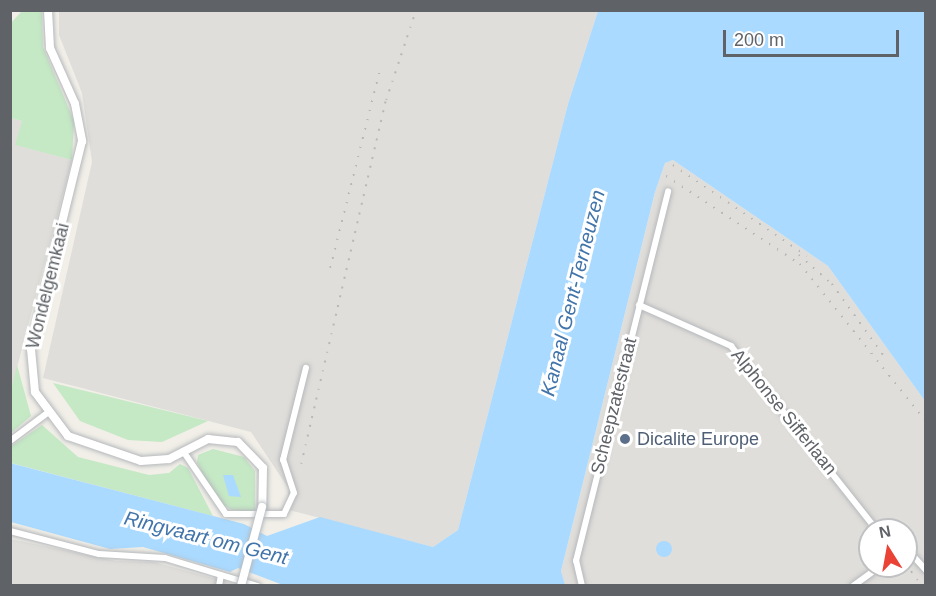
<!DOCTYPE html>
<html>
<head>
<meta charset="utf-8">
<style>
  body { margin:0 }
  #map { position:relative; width:936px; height:596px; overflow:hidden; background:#f1efe8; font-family:Arial,sans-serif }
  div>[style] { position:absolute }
  .industrial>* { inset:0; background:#e0deda }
  .green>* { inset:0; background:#c5e8c5 }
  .water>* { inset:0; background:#aadaff }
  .round { border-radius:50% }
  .roads { filter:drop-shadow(0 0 2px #b5b8bc) drop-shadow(0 0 2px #b5b8bc) }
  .minor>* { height:6px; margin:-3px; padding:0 3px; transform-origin:3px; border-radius:3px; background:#fff }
  .secondary>* { height:8px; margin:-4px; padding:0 4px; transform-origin:4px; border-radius:4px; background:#fff }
  .rail>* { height:1.5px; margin-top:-0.75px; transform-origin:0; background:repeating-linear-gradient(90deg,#b6b7b8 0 1.5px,transparent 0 9.5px) }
  .bridges { filter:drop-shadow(0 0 2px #b6babf) drop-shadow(0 0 2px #b6babf) }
  .secondary-bridge>* { height:8px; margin:-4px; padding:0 4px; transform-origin:4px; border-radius:4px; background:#fff }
  .dots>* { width:16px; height:16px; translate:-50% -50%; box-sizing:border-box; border:3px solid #fff; border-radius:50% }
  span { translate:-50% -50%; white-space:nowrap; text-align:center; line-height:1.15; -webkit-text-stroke:6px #fff; paint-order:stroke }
  .street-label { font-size:18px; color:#5f6368 }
  .service-label { font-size:18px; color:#4e5e75 }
  .left { translate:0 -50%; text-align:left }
  .water-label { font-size:20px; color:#4174aa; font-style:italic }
  .frame { position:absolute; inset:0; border:12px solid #5f6368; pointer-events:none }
  .north { position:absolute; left:858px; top:518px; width:60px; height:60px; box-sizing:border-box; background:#fff; border:2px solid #bfc1c3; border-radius:50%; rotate:349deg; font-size:16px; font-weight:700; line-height:24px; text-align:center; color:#5f6368 }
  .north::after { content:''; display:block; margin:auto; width:21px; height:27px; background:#ea4335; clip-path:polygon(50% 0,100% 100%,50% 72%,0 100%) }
  .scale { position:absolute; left:723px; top:30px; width:176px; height:27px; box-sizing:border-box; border:3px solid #5f6368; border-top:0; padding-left:8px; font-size:18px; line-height:21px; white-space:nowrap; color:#5f6368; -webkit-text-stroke:4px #fff; paint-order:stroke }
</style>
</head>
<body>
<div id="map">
  <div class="industrial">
    <div style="clip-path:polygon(59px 11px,598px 11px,568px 104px,458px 530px,433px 547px,285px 509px,289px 489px,251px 432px,43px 378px,92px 162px,82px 93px,59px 35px)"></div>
    <div style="clip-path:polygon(11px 118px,22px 121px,16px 145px,72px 160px,11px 390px)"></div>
    <div style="clip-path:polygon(evenodd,673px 160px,828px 266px,925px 401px,925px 585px,565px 586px,561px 571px,655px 192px,665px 163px,673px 160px,870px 530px,906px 530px,906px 566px,870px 566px,870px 530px)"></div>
    <div style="clip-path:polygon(11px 539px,116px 561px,154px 562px,238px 585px,11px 586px)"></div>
  </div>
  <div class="green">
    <div style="clip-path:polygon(22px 11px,42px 11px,43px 47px,74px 121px,72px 160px,15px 145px,22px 121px,11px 118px,10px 24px)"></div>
    <div style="clip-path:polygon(17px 365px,31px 416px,11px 433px,11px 390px)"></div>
    <div style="clip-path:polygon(53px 383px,208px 421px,162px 442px,128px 440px,80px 421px)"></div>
    <div style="clip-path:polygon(42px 425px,78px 457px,149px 475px,169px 473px,180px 464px,188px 468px,213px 516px,11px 463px,10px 447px)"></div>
    <div style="clip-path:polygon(213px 449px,244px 457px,255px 471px,255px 512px,232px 510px,217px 501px,197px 463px,198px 455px)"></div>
  </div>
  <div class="water">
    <div style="clip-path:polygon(598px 11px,925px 11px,925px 401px,828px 266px,673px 160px,665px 163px,655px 192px,561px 571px,565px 585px,283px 585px,238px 568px,230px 572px,143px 547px,110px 549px,11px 522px,10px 463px,244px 524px,267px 536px,320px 517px,433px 547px,458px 530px,568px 104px)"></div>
    <div style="clip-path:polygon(223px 475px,233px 475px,241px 497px,229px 496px)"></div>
    <div class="round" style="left:656px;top:541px;width:16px;height:16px"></div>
  </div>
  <div class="roads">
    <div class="minor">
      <div style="left:639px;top:305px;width:101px;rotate:24deg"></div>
      <div style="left:731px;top:346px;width:235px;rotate:51.6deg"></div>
      <div style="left:10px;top:441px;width:45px;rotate:-36.9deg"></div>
      <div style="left:183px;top:451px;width:76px;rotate:55.7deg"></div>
      <div style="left:226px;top:514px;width:58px"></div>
      <div style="left:284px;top:514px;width:23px;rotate:-65deg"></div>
      <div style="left:294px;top:493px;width:35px;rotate:-108deg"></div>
      <div style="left:283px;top:460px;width:95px;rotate:-76deg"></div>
      <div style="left:10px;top:531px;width:92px;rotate:14.5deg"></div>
      <div style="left:99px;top:554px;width:66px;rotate:3.5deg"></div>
      <div style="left:165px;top:558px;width:97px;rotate:16.8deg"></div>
      <div style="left:906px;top:548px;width:30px;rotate:48deg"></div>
      <div style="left:219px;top:586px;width:11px;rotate:-80deg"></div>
      <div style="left:582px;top:586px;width:26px;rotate:-103deg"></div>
      <div style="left:576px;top:561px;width:381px;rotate:-76deg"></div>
      <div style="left:853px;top:586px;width:34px;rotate:-36deg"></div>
    </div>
    <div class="secondary">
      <div style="left:48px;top:10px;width:38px;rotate:87deg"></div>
      <div style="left:50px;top:48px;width:61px;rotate:65.9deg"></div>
      <div style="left:75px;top:104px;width:38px;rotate:79deg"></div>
      <div style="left:82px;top:141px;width:214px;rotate:103.8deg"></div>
      <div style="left:31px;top:349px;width:43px;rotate:84.7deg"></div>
      <div style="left:35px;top:392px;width:55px;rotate:53.1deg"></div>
      <div style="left:68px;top:436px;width:77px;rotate:18.9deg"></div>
      <div style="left:141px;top:461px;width:28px;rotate:-4deg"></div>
      <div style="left:169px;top:459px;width:44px;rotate:-27.1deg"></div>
      <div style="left:208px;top:439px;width:30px;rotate:6deg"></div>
      <div style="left:238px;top:442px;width:36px;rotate:46deg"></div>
      <div style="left:263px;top:468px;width:39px;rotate:91deg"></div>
    </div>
  </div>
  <div class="rail">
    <div style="left:10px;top:14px;width:5px;rotate:-53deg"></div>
    <div style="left:673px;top:165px;width:162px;rotate:34.2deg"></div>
    <div style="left:666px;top:176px;width:160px;rotate:33.3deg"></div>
    <div style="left:800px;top:264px;width:201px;rotate:51.3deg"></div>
    <div style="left:799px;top:255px;width:44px;rotate:41.3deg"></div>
    <div style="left:832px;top:284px;width:94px;rotate:54.1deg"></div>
    <div style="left:330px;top:268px;width:201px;rotate:-75.9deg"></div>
    <div style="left:301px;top:464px;width:374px;rotate:-76.9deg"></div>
    <div style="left:386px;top:100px;width:95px;rotate:-71.6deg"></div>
    <div style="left:906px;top:564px;width:27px;rotate:54deg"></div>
  </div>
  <div class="bridges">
    <div class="secondary-bridge">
      <div style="left:241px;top:586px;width:82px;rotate:-75.1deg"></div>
    </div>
  </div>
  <div class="dots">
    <div style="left:625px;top:439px;background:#5c6f8a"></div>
  </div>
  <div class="street-label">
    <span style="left:48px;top:286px;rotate:-76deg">Wondelgemkaai</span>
    <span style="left:614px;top:406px;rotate:-76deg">Scheepzatestraat</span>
    <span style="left:784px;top:412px;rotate:51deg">Alphonse Sifferlaan</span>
  </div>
  <div class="service-label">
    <span class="left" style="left:637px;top:439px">Dicalite Europe</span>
  </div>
  <div class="water-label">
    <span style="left:573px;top:293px;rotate:-76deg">Kanaal Gent-Terneuzen</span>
    <span style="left:206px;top:538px;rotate:14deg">Ringvaart om Gent</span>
  </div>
  <div class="frame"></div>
  <div class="north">N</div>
  <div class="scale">200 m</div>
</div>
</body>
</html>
